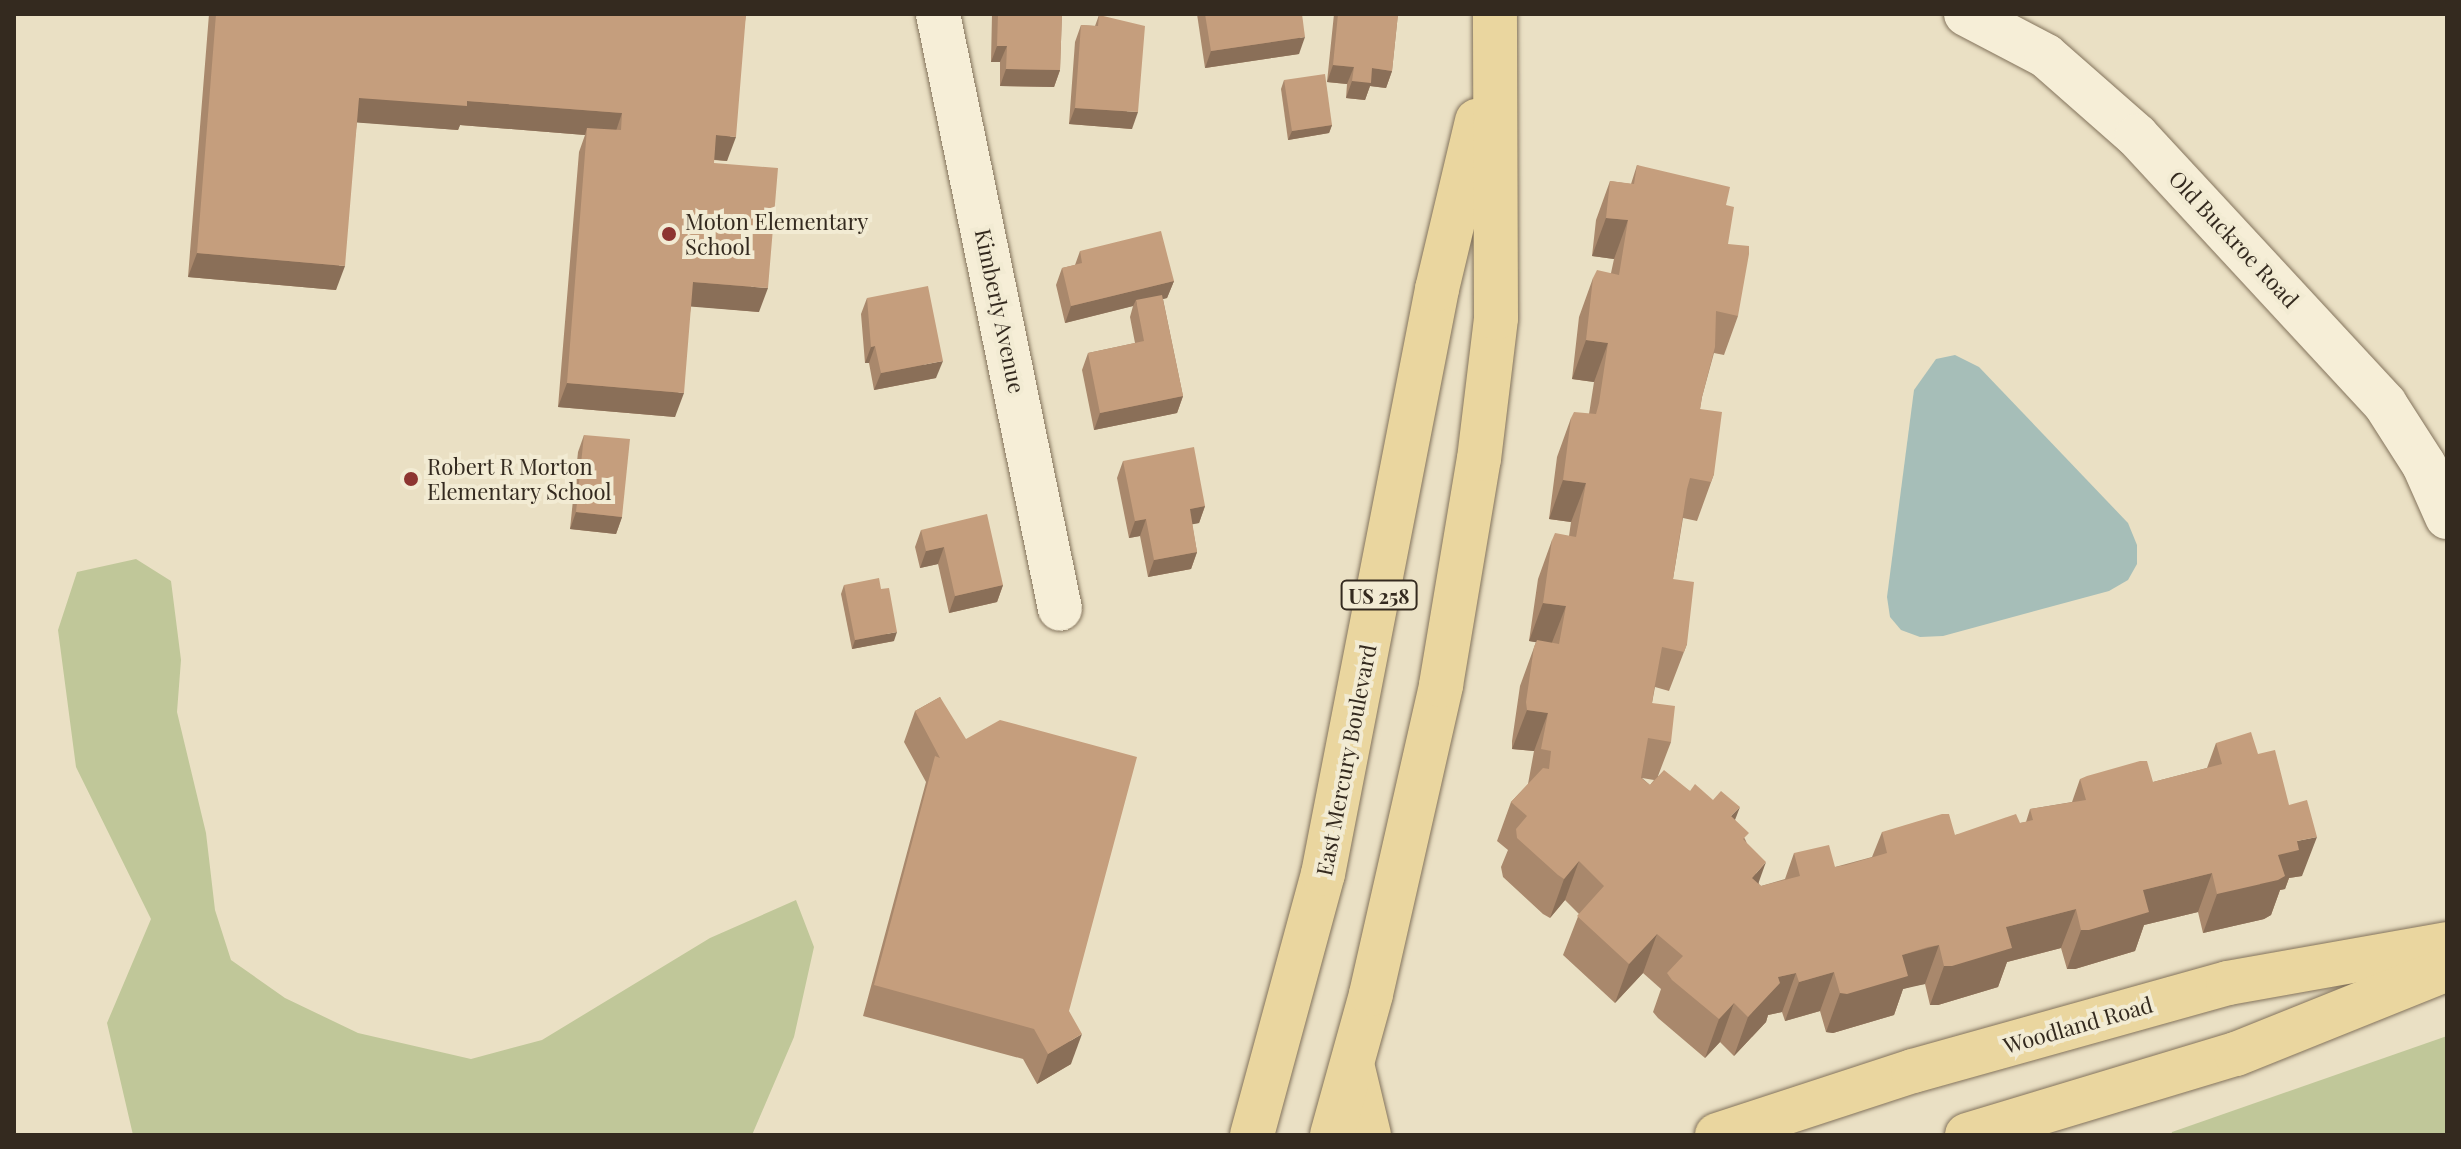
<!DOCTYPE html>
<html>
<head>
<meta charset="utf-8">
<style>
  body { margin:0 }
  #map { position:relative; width:2461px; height:1149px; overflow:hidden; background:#eae0c4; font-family:"Playfair Display",serif }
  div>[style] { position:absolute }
  .green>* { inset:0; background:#c0c799 }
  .water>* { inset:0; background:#a6beb8 }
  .roads { filter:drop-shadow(0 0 2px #83735c) drop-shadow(0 0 2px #83735c) }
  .minor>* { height:44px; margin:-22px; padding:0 22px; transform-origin:22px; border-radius:22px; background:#f6eed7 }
  .major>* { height:44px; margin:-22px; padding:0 22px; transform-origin:22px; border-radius:22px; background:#ead69f }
  .wall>* { inset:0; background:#a9886c }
  .shaded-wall>* { inset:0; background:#8a6f58 }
  .building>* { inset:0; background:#c59e7d }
  .dots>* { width:22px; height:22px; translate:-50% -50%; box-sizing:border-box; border:4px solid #f2ebd3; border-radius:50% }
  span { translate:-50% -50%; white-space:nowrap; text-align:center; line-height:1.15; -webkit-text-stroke:8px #f2ebd3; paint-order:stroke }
  .shield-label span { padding:2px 6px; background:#f2ebd3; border:2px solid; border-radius:6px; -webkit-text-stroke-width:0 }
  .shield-label { font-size:20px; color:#342a1f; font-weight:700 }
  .poi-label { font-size:22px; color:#342a1f }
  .left { translate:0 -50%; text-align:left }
  .street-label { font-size:22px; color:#342a1f }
  .frame { position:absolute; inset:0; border:16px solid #342a1f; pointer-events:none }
</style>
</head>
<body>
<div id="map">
  <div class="green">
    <div style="clip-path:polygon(136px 559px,171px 581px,181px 660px,177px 712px,206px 833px,215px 910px,231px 960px,285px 998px,358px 1033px,471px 1059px,542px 1040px,710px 938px,796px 900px,814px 947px,794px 1037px,752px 1135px,133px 1135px,107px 1023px,151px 919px,76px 767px,58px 630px,77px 572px)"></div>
    <div style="clip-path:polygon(2447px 1036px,2447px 1135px,2171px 1135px,2172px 1132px)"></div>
  </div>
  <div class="water">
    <div style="clip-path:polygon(1955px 355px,1979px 367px,2128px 523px,2137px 545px,2137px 564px,2128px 580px,2109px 591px,1943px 636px,1920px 637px,1901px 630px,1890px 617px,1887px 597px,1914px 390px,1936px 359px)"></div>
  </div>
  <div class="roads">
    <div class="minor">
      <div style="left:938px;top:14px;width:607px;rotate:78.41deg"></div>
      <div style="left:1966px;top:14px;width:90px;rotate:27.7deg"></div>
      <div style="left:2046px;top:56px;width:121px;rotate:41.3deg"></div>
      <div style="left:2137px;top:136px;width:365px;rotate:47.2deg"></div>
      <div style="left:2385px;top:404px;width:72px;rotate:57.4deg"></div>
      <div style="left:2424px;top:465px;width:57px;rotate:66.1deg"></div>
    </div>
    <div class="major">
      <div style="left:1353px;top:1068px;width:69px;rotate:76.6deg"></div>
      <div style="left:1252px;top:1135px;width:270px;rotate:-74.8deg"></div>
      <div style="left:1323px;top:874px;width:596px;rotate:-78.97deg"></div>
      <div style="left:1437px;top:289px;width:173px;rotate:-76.6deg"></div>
      <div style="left:1332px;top:1135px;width:146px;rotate:-74.5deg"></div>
      <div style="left:1371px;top:994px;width:317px;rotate:-77.2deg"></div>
      <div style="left:1441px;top:685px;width:229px;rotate:-80.5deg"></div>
      <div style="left:1479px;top:459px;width:142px;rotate:-83.1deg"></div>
      <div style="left:1496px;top:318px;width:304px;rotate:-90.2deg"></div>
      <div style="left:1717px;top:1135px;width:206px;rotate:-18.1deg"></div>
      <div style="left:1913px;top:1071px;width:327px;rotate:-15.6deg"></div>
      <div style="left:2228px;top:983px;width:222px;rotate:-10.1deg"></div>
      <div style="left:1967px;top:1135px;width:281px;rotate:-16.8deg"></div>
      <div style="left:2236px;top:1054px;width:227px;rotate:-21.9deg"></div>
    </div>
  </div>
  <div class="wall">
    <div style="clip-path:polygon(209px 14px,746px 14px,727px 161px,714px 160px,714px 163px,759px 312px,691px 306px,675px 417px,558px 407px,579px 152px,585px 135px,460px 125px,458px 130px,357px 122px,336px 290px,188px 277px)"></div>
    <div style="clip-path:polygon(992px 14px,1062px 14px,1060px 70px,1054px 87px,1000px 86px,1000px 62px,991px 62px)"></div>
    <div style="clip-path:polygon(1197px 14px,1302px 14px,1299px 54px,1205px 68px)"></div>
    <div style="clip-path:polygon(1334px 14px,1398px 14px,1392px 71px,1386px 88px,1370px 86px,1365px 100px,1346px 98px,1347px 84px,1327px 82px)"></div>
    <div style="clip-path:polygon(1099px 15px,1132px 129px,1069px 124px,1075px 42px,1081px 25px,1095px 26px)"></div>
    <div style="clip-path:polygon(1284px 80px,1332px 125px,1329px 133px,1288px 140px,1281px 89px)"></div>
    <div style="clip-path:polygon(evenodd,1637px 165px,1726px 205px,1728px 244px,1738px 316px,1724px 355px,1714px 353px,1702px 397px,1700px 409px,1714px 474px,1697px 521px,1683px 518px,1673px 579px,1687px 644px,1669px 691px,1655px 687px,1652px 703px,1671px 742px,1658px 776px,1690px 791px,1735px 820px,1746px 841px,1759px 884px,1761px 886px,1785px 879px,1794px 853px,1835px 867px,1872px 857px,1882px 832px,1955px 835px,2020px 823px,2026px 822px,2030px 809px,2072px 802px,2080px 779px,2153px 782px,2207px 768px,2216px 743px,2258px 754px,2302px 876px,2289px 878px,2285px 889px,2280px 890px,2271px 915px,2264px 919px,2203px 933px,2198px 912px,2144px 925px,2135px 951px,2075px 969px,2067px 969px,2061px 948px,2007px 962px,1998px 987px,1938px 1005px,1930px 1005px,1925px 984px,1913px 986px,1903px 989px,1894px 1015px,1833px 1033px,1826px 1032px,1820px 1011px,1785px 1021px,1782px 1012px,1768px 1015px,1766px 1022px,1734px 1056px,1720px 1042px,1705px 1058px,1658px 1018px,1653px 1012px,1661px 989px,1643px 973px,1615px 1003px,1563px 955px,1579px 914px,1565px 900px,1550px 918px,1543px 914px,1503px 877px,1501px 867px,1508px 850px,1497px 841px,1511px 802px,1528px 784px,1534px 751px,1512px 749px,1512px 741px,1520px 686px,1536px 642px,1529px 641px,1538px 579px,1552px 540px,1569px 536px,1571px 522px,1549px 519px,1557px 457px,1571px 418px,1589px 414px,1594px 382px,1572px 379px,1579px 317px,1593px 278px,1611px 273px,1614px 259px,1592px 256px,1596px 220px,1610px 181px,1631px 184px,1637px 165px,1642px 778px,1654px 780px,1650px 785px,1642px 778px)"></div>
    <div style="clip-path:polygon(1080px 251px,1174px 281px,1167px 298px,1163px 299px,1183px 396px,1177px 413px,1094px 430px,1082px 370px,1088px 353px,1135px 343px,1130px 317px,1133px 306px,1065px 323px,1056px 285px,1062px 268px,1075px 265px)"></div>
    <div style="clip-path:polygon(867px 298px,936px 378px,874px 390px,869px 363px,865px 363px,861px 314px)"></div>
    <div style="clip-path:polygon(584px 435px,622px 517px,616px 534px,570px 529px,578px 452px)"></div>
    <div style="clip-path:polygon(1123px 461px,1205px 506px,1199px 523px,1192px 524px,1197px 552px,1191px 569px,1148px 577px,1140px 536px,1129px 538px,1117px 478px)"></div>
    <div style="clip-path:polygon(921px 530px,1003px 585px,997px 602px,949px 613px,938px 564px,920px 568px,915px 547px)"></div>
    <div style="clip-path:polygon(844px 585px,894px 641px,852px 649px,841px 594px)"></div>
    <div style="clip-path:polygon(940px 697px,1069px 1011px,1071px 1064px,1037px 1084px,1023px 1059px,863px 1016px,926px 782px,904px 742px,915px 711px)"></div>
  </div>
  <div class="shaded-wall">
    <div style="clip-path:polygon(1305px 37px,1299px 54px,1205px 68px,1211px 51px)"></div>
    <div style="clip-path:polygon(997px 46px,1007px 46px,1000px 62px,991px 62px)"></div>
    <div style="clip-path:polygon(1333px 65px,1354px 67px,1347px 84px,1327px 82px)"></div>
    <div style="clip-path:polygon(1372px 68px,1392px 71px,1386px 88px,1370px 86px,1365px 100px,1346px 98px,1352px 81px)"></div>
    <div style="clip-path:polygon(1006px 69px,1060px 70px,1054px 87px,1000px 86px)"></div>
    <div style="clip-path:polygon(359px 98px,467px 101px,622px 113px,614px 137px,587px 128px,585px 135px,460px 125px,458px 130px,350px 122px)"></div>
    <div style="clip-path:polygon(1075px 108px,1138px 112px,1132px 129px,1069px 124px)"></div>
    <div style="clip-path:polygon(1332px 125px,1329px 133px,1288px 140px,1292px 131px)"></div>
    <div style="clip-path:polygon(716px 135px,736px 137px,727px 161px,708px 159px)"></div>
    <div style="clip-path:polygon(1606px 218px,1628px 220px,1614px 259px,1592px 256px)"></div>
    <div style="clip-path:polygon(197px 253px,345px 266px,336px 290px,188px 277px)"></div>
    <div style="clip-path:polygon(1174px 281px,1167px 298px,1137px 305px,1136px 300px,1133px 306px,1065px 323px,1071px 306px)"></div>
    <div style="clip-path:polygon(693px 282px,768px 288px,759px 312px,684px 306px)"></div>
    <div style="clip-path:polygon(1586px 340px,1608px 343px,1594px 382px,1572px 379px)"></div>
    <div style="clip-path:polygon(875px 346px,869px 363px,865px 363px,871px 347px)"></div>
    <div style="clip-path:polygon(943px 361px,936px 378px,874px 390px,881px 373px)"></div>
    <div style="clip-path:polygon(567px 383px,684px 393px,675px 417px,558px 407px)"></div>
    <div style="clip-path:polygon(1183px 396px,1177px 413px,1094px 430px,1100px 413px)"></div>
    <div style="clip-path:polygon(1563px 480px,1586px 483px,1571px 522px,1549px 519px)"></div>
    <div style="clip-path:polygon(1205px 506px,1199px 523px,1184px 526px,1190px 509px)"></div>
    <div style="clip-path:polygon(576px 512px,622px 517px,616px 534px,570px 529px)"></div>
    <div style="clip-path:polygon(1146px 519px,1140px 536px,1129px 538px,1135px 521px)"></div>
    <div style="clip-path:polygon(944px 547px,938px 564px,920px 568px,926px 551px)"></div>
    <div style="clip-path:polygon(1197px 552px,1191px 569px,1148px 577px,1154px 560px)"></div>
    <div style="clip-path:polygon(1003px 585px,997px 602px,949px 613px,955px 596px)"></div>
    <div style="clip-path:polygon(1543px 603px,1566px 606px,1551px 645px,1529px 641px)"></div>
    <div style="clip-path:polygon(897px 632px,894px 641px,852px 649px,855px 640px)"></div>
    <div style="clip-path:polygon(1527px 710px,1548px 713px,1534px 751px,1512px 749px)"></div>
    <div style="clip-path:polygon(1740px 807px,1725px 846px,1731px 816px)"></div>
    <div style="clip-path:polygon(2317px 837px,2302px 876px,2289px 878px,2285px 889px,2280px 890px,2271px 915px,2264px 919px,2203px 933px,2217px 894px,2278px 855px,2297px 841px)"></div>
    <div style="clip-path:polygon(1579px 861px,1565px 900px,1550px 918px,1564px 879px)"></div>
    <div style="clip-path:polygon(1766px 862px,1752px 901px,1752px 878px)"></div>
    <div style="clip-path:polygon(2212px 873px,2198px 912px,2144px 925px,2135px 951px,2075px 969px,2067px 969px,2081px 930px,2143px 890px)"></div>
    <div style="clip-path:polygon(2076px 909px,2061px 948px,2007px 962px,1998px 987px,1938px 1005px,1930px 1005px,1944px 966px,2006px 927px)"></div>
    <div style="clip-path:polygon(1657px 934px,1643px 973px,1615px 1003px,1629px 964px)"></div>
    <div style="clip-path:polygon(1939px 945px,1925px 984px,1903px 989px,1894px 1015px,1833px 1033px,1826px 1032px,1840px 993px,1902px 955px)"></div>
    <div style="clip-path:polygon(1834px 972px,1820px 1011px,1785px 1021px,1799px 982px)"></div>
    <div style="clip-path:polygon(1796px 973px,1782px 1012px,1768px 1015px,1766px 1022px,1734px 1056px,1748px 1017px,1778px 977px)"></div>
    <div style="clip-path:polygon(1734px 1003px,1720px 1042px,1705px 1058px,1719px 1019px)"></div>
    <div style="clip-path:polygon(1082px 1034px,1071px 1064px,1037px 1084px,1048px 1054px)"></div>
  </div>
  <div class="building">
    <div style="clip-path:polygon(216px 14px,746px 14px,736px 137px,716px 135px,714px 163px,778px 168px,768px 288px,693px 282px,684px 393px,567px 383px,587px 128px,621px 130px,622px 113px,467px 101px,467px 106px,359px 98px,345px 266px,197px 253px)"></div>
    <div style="clip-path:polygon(998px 14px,1062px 14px,1060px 70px,1006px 69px,1007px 46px,997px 46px)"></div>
    <div style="clip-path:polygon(1205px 14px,1302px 14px,1305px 37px,1211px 51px)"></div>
    <div style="clip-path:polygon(1338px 14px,1398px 14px,1392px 71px,1372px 68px,1371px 83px,1352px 81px,1354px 67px,1333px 65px)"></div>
    <div style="clip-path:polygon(1099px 15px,1145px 26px,1138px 112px,1075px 108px,1081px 25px,1098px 26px)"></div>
    <div style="clip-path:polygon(1325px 74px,1332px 125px,1292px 131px,1284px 80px)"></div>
    <div style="clip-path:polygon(1637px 165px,1730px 187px,1726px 205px,1734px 207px,1728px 244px,1749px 246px,1749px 254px,1738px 316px,1716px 311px,1715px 347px,1702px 397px,1700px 409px,1722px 412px,1714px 474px,1711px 482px,1690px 478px,1687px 489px,1673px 579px,1694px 582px,1687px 644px,1684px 652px,1662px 647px,1654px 690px,1652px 703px,1675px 706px,1671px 742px,1648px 738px,1641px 778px,1650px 785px,1664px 770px,1690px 791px,1695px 784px,1713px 800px,1721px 791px,1740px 807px,1731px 816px,1749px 833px,1743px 839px,1766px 862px,1752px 878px,1761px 886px,1800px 876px,1794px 853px,1829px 845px,1835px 867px,1846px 865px,1887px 853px,1882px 832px,1942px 814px,1949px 814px,1955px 835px,2016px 814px,2020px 823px,2033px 820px,2030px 809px,2086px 800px,2080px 779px,2087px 776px,2140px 761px,2147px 761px,2153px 782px,2222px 764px,2216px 743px,2251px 732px,2258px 754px,2275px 750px,2289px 805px,2307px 800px,2317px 837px,2297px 841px,2299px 850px,2278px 855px,2285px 876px,2278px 880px,2217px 894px,2212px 873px,2143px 890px,2149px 912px,2089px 930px,2081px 930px,2076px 909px,2006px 927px,2012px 948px,1952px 966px,1944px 966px,1939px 945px,1928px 947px,1902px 955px,1908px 976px,1847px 994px,1840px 993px,1834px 972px,1799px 982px,1796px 973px,1778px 977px,1780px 983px,1748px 1017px,1734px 1003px,1719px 1019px,1672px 980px,1667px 973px,1683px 956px,1657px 934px,1629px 964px,1577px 916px,1604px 886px,1579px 861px,1564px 879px,1558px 875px,1517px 838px,1516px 829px,1527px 816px,1511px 802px,1543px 768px,1549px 769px,1551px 751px,1541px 749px,1548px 713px,1527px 710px,1526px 702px,1534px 647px,1537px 640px,1559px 644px,1566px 606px,1543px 603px,1552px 540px,1555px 533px,1576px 537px,1586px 483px,1563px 480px,1571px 418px,1574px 412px,1596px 414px,1599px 403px,1608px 343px,1586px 340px,1593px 278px,1597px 270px,1619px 275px,1628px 220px,1606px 218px,1610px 181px,1634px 184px)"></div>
    <div style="clip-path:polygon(1161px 231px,1174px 281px,1071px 306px,1062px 268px,1082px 263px,1080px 251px)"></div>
    <div style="clip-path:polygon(928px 286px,943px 361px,881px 373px,875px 346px,871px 347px,867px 298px)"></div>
    <div style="clip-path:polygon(1162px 295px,1183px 396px,1100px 413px,1088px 353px,1144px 341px,1136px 300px)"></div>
    <div style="clip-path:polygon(584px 435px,630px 439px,622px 517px,576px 512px)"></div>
    <div style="clip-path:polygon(1194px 447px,1205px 506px,1190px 509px,1197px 552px,1154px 560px,1146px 519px,1135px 521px,1123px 461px)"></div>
    <div style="clip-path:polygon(987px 514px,1003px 585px,955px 596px,944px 547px,926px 551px,921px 530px)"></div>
    <div style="clip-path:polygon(879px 578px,881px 589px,889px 588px,897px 632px,855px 640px,844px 585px)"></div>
    <div style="clip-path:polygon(940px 697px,966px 739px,1000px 720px,1137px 757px,1069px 1011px,1082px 1034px,1048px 1054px,1034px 1029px,874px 985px,935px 756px,940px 758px,915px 711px)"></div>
  </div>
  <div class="dots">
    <div style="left:669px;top:234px;background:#8d3531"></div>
    <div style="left:411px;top:479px;background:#8d3531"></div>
  </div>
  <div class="shield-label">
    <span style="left:1379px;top:595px">US 258</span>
  </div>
  <div class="poi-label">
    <span class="left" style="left:685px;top:234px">Moton Elementary<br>School</span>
    <span class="left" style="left:427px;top:479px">Robert R Morton<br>Elementary School</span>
  </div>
  <div class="street-label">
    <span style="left:2234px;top:239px;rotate:47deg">Old Buckroe Road</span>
    <span style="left:1000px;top:311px;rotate:78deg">Kimberly Avenue</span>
    <span style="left:1346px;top:760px;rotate:-79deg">East Mercury Boulevard</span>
    <span style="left:2078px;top:1025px;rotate:-16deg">Woodland Road</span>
  </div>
  <div class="frame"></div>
</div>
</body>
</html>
